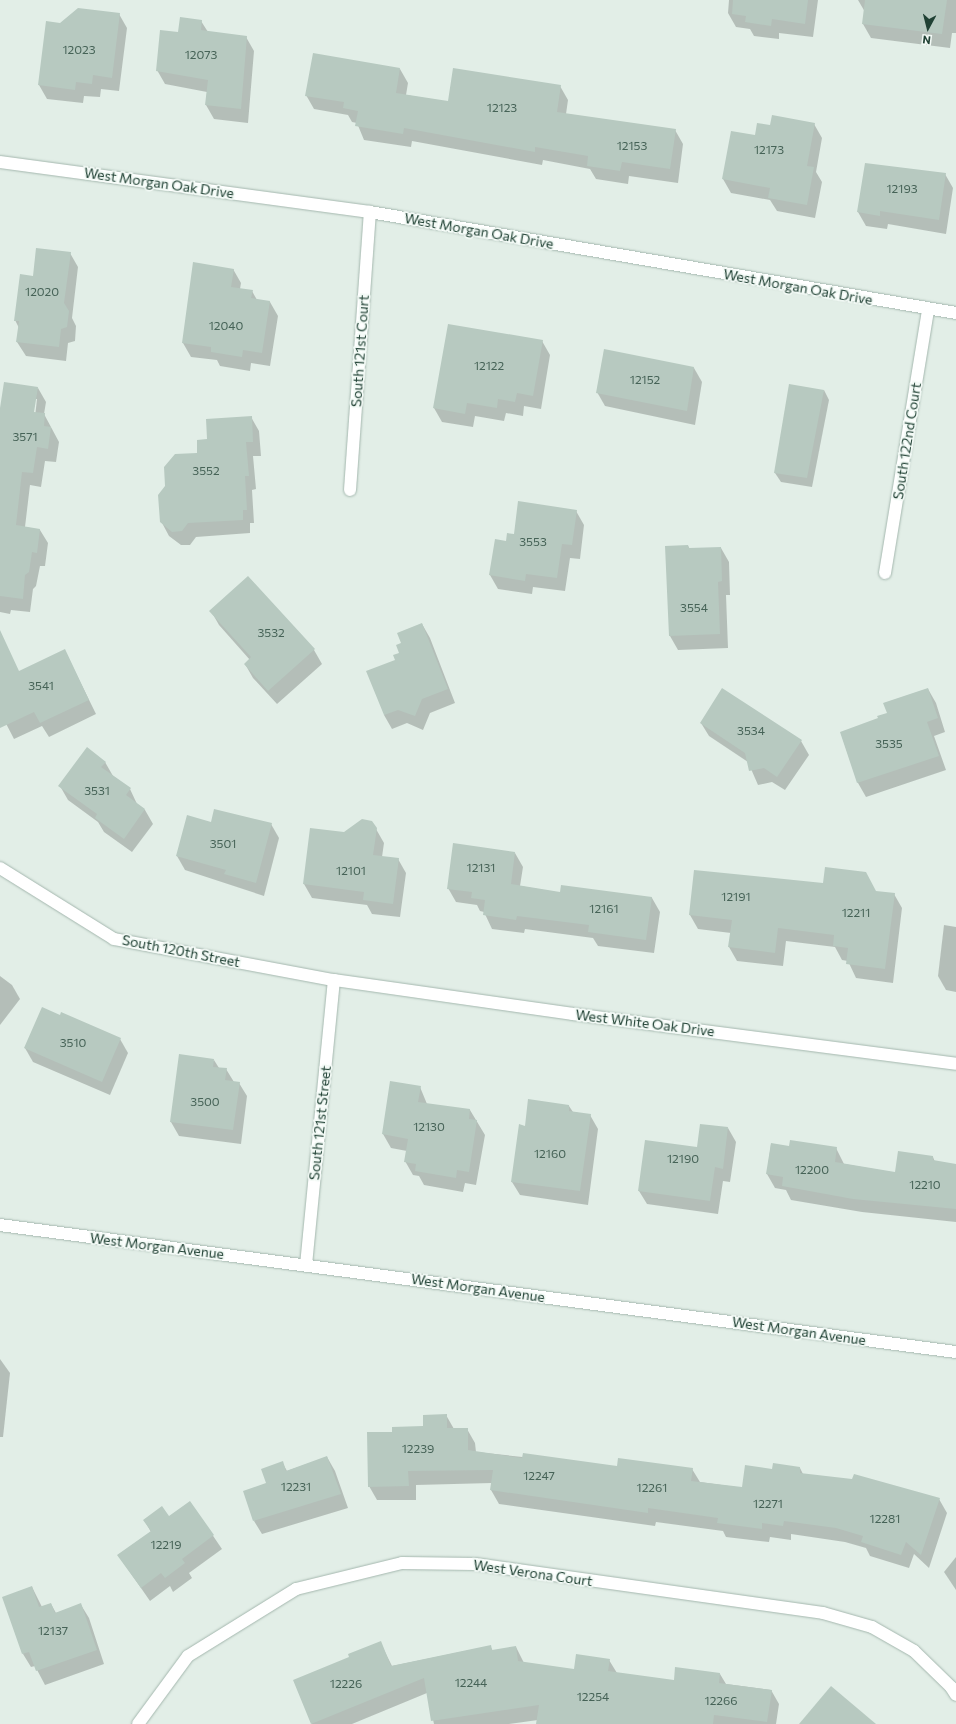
<!DOCTYPE html>
<html>
<head>
<meta charset="utf-8">
<style>
  body { margin:0 }
  #map { position:relative; width:956px; height:1724px; overflow:hidden; background:#e2eee7; font-family:Commissioner,sans-serif }
  div>[style] { position:absolute }
  .shadow>* { inset:0; background:#0003 }
  .building>* { inset:0; background:#b7c9c0 }
  .roads { filter:drop-shadow(0 0 1px #a4b7ae) drop-shadow(0 0 1px #a4b7ae) }
  .minor>* { height:12px; margin:-6px; padding:0 6px; transform-origin:6px; border-radius:6px; background:#fff }
  span { translate:-50% -50%; white-space:nowrap; text-align:center; line-height:1.15; -webkit-text-stroke:3.5px #f3faf6; paint-order:stroke }
  .number-label { font-size:12px; color:#466357 }
  .number-label span { -webkit-text-stroke-width:0 }
  .street-label { font-size:14px; color:#204134 }
  .north { position:absolute; left:908px; top:8px; width:40px; height:40px; -webkit-text-stroke:3px #f3faf6; paint-order:stroke; rotate:187deg; font-size:11px; font-weight:700; line-height:16px; text-align:center; color:#204134 }
  .north::after { content:''; display:block; margin:auto; width:14px; height:18px; background:#204134; clip-path:polygon(50% 0,100% 100%,50% 72%,0 100%) }
</style>
</head>
<body>
<div id="map">
  <div class="shadow">
    <div style="clip-path:polygon(729px 0,818px 0,813px 37px,779px 33px,779px 39px,754px 36px,750px 29px,736px 27px,728px 13px)"></div>
    <div style="clip-path:polygon(858px 0,956px 0,956px 33px,952px 33px,950px 48px,871px 38px,863px 24px,865px 12px)"></div>
    <div style="clip-path:polygon(119px 14px,127px 28px,119px 91px,101px 89px,100px 97px,84px 96px,83px 103px,47px 99px,39px 85px,61px 24px)"></div>
    <div style="clip-path:polygon(201px 21px,208px 32px,246px 37px,254px 51px,248px 123px,214px 119px,206px 105px,207px 92px,165px 84px,157px 70px,179px 34px)"></div>
    <div style="clip-path:polygon(400px 69px,408px 83px,406px 95px,448px 102px,560px 86px,568px 100px,566px 114px,675px 130px,683px 144px,678px 183px,629px 176px,628px 184px,596px 179px,590px 169px,543px 160px,542px 165px,412px 141px,411px 147px,364px 140px,357px 123px,352px 122px,348px 115px,314px 109px,306px 95px)"></div>
    <div style="clip-path:polygon(814px 124px,822px 138px,816px 172px,822px 182px,815px 218px,777px 211px,770px 200px,731px 193px,723px 179px,756px 136px,771px 127px)"></div>
    <div style="clip-path:polygon(945px 174px,953px 188px,946px 234px,888px 224px,887px 229px,866px 226px,858px 212px)"></div>
    <div style="clip-path:polygon(70px 253px,78px 267px,72px 318px,76px 326px,75px 341px,68px 343px,66px 361px,26px 356px,17px 342px,19px 328px,15px 320px,33px 277px)"></div>
    <div style="clip-path:polygon(233px 269px,241px 283px,240px 289px,252px 291px,257px 300px,270px 302px,278px 316px,270px 366px,251px 363px,250px 371px,220px 366px,217px 360px,191px 357px,183px 343px)"></div>
    <div style="clip-path:polygon(542px 341px,550px 355px,541px 409px,524px 406px,523px 416px,506px 413px,504px 421px,475px 416px,473px 427px,442px 422px,434px 408px)"></div>
    <div style="clip-path:polygon(694px 368px,702px 382px,695px 425px,605px 406px,597px 392px)"></div>
    <div style="clip-path:polygon(evenodd,38px 388px,46px 402px,44px 414px,59px 442px,56px 462px,45px 461px,41px 487px,30px 485px,25px 527px,40px 530px,48px 543px,45px 566px,40px 566px,36px 586px,33px 589px,30px 612px,11px 610px,10px 614px,0 612px,0 415px,38px 388px,35px 399px,37px 399px,35px 417px,33px 417px,35px 399px)"></div>
    <div style="clip-path:polygon(824px 390px,829px 400px,812px 487px,781px 482px,775px 473px)"></div>
    <div style="clip-path:polygon(251px 417px,259px 431px,261px 456px,253px 456px,256px 489px,252px 490px,254px 523px,250px 523px,250px 533px,196px 537px,190px 545px,181px 545px,169px 536px,161px 521px,198px 454px)"></div>
    <div style="clip-path:polygon(576px 511px,584px 525px,580px 559px,570px 558px,565px 591px,533px 587px,532px 594px,498px 589px,490px 575px,506px 542px,514px 535px)"></div>
    <div style="clip-path:polygon(688px 546px,690px 549px,721px 548px,729px 562px,730px 595px,726px 595px,728px 648px,678px 650px,670px 636px,666px 547px)"></div>
    <div style="clip-path:polygon(248px 577px,314px 650px,322px 664px,277px 704px,253px 678px,245px 664px,250px 660px,219px 625px,211px 611px)"></div>
    <div style="clip-path:polygon(422px 624px,430px 638px,455px 703px,430px 713px,423px 730px,407px 723px,392px 729px,384px 715px,397px 660px,402px 644px)"></div>
    <div style="clip-path:polygon(65px 651px,96px 714px,49px 737px,42px 726px,14px 739px,0 712px,0 665px,20px 672px)"></div>
    <div style="clip-path:polygon(928px 689px,936px 703px,945px 732px,934px 736px,946px 770px,866px 797px,858px 783px,841px 733px,879px 719px)"></div>
    <div style="clip-path:polygon(701px 723px,801px 741px,809px 755px,785px 790px,772px 782px,758px 785px,748px 762px,709px 736px)"></div>
    <div style="clip-path:polygon(105px 762px,113px 776px,130px 789px,137px 804px,145px 810px,153px 824px,132px 852px,104px 832px,98px 822px,68px 800px,60px 786px)"></div>
    <div style="clip-path:polygon(212px 823px,271px 824px,279px 838px,264px 896px,185px 870px,177px 856px)"></div>
    <div style="clip-path:polygon(376px 829px,384px 843px,382px 857px,398px 859px,406px 873px,400px 917px,372px 914px,367px 905px,312px 898px,304px 884px,344px 833px)"></div>
    <div style="clip-path:polygon(515px 853px,523px 867px,520px 886px,561px 893px,652px 898px,660px 912px,654px 953px,598px 946px,593px 938px,525px 929px,524px 933px,492px 929px,484px 912px,480px 911px,477px 905px,456px 902px,448px 888px)"></div>
    <div style="clip-path:polygon(876px 892px,894px 894px,902px 908px,893px 983px,856px 978px,848px 961px,842px 960px,835px 947px,786px 941px,783px 966px,737px 961px,729px 947px,731px 933px,698px 929px,690px 915px)"></div>
    <div style="clip-path:polygon(944px 925px,956px 927px,956px 992px,946px 990px,938px 976px)"></div>
    <div style="clip-path:polygon(0 976px,12px 985px,20px 999px,0 1025px)"></div>
    <div style="clip-path:polygon(120px 1039px,128px 1053px,110px 1095px,33px 1062px,25px 1048px)"></div>
    <div style="clip-path:polygon(214px 1060px,219px 1068px,226px 1069px,234px 1082px,239px 1083px,247px 1096px,241px 1144px,179px 1136px,171px 1122px)"></div>
    <div style="clip-path:polygon(391px 1082px,420px 1087px,427px 1104px,470px 1110px,485px 1135px,476px 1185px,465px 1183px,463px 1192px,424px 1185px,419px 1176px,413px 1175px,405px 1161px,407px 1151px,391px 1148px,383px 1134px)"></div>
    <div style="clip-path:polygon(569px 1106px,573px 1112px,590px 1115px,598px 1129px,588px 1205px,520px 1195px,512px 1182px,525px 1127px)"></div>
    <div style="clip-path:polygon(728px 1128px,736px 1142px,730px 1182px,723px 1181px,718px 1214px,647px 1204px,639px 1191px)"></div>
    <div style="clip-path:polygon(771px 1144px,790px 1147px,836px 1148px,844px 1164px,896px 1173px,933px 1157px,935px 1162px,956px 1165px,956px 1222px,862px 1212px,791px 1200px,786px 1190px,775px 1188px,767px 1174px)"></div>
    <div style="clip-path:polygon(0 1359px,10px 1373px,3px 1437px,0 1437px)"></div>
    <div style="clip-path:polygon(446px 1415px,454px 1429px,467px 1429px,475px 1443px,476px 1452px,618px 1467px,692px 1469px,700px 1482px,743px 1488px,773px 1470px,800px 1468px,803px 1474px,939px 1499px,947px 1513px,929px 1568px,914px 1554px,909px 1568px,870px 1556px,866px 1548px,845px 1542px,791px 1534px,791px 1540px,770px 1537px,769px 1542px,726px 1537px,723px 1531px,656px 1522px,655px 1526px,499px 1504px,491px 1490px,492px 1483px,416px 1485px,416px 1500px,377px 1500px,369px 1486px,393px 1433px,424px 1427px)"></div>
    <div style="clip-path:polygon(327px 1457px,335px 1471px,348px 1508px,262px 1534px,254px 1521px,267px 1484px,282px 1462px,287px 1471px)"></div>
    <div style="clip-path:polygon(190px 1502px,222px 1549px,189px 1573px,192px 1578px,173px 1592px,170px 1586px,150px 1601px,118px 1555px,151px 1532px,144px 1520px,169px 1517px)"></div>
    <div style="clip-path:polygon(956px 1557px,956px 1590px,944px 1572px)"></div>
    <div style="clip-path:polygon(32px 1587px,42px 1607px,51px 1604px,56px 1613px,81px 1605px,89px 1618px,104px 1664px,45px 1685px,35px 1666px,31px 1667px,23px 1654px)"></div>
    <div style="clip-path:polygon(380px 1642px,392px 1666px,490px 1646px,493px 1651px,516px 1647px,524px 1663px,575px 1670px,609px 1660px,617px 1673px,675px 1681px,720px 1674px,726px 1684px,771px 1690px,779px 1704px,776px 1724px,537px 1724px,538px 1720px,509px 1724px,434px 1724px,427px 1693px,352px 1724px,312px 1724px,294px 1681px,351px 1658px)"></div>
  </div>
  <div class="building">
    <div style="clip-path:polygon(733px 0,808px 0,805px 24px,772px 19px,771px 26px,745px 22px,746px 16px,732px 14px)"></div>
    <div style="clip-path:polygon(865px 0,947px 0,942px 34px,862px 24px)"></div>
    <div style="clip-path:polygon(78px 8px,120px 13px,112px 78px,93px 75px,92px 84px,76px 82px,75px 90px,38px 85px,46px 21px,60px 23px)"></div>
    <div style="clip-path:polygon(180px 17px,202px 20px,201px 30px,247px 36px,241px 109px,205px 105px,208px 80px,156px 71px,160px 30px,178px 32px)"></div>
    <div style="clip-path:polygon(313px 53px,400px 68px,396px 93px,448px 101px,453px 68px,561px 85px,557px 112px,676px 129px,670px 169px,622px 162px,620px 171px,587px 166px,588px 156px,535px 147px,535px 152px,404px 128px,403px 134px,355px 126px,358px 111px,343px 108px,344px 102px,305px 96px)"></div>
    <div style="clip-path:polygon(772px 115px,815px 123px,807px 166px,814px 167px,807px 205px,768px 198px,770px 188px,722px 179px,731px 131px,755px 135px,757px 123px,770px 125px)"></div>
    <div style="clip-path:polygon(865px 163px,946px 173px,939px 220px,880px 211px,880px 216px,857px 212px)"></div>
    <div style="clip-path:polygon(36px 248px,71px 252px,64px 303px,69px 311px,67px 327px,61px 329px,59px 347px,16px 342px,19px 321px,14px 321px,20px 274px,33px 276px)"></div>
    <div style="clip-path:polygon(193px 262px,234px 269px,231px 287px,253px 290px,251px 298px,270px 301px,262px 353px,243px 350px,242px 357px,211px 352px,211px 347px,182px 343px)"></div>
    <div style="clip-path:polygon(448px 324px,543px 340px,533px 396px,517px 393px,515px 402px,498px 399px,497px 408px,467px 403px,465px 414px,433px 408px)"></div>
    <div style="clip-path:polygon(604px 349px,694px 367px,687px 411px,596px 393px)"></div>
    <div style="clip-path:polygon(4px 382px,38px 387px,34px 412px,45px 413px,44px 426px,51px 427px,48px 449px,37px 447px,33px 473px,22px 472px,16px 525px,40px 529px,37px 553px,32px 552px,29px 572px,25px 575px,23px 599px,0 596px,0 408px)"></div>
    <div style="clip-path:polygon(789px 384px,824px 390px,807px 478px,774px 473px)"></div>
    <div style="clip-path:polygon(252px 416px,253px 442px,246px 442px,249px 476px,245px 476px,247px 510px,243px 510px,243px 520px,188px 523px,182px 531px,172px 532px,160px 522px,158px 495px,165px 486px,164px 467px,175px 454px,197px 453px,197px 440px,207px 439px,206px 419px)"></div>
    <div style="clip-path:polygon(518px 501px,577px 510px,572px 545px,562px 544px,557px 578px,526px 574px,525px 581px,489px 575px,495px 539px,506px 541px,507px 533px,514px 534px)"></div>
    <div style="clip-path:polygon(688px 545px,689px 548px,721px 547px,722px 581px,718px 582px,720px 634px,669px 636px,665px 546px)"></div>
    <div style="clip-path:polygon(248px 576px,315px 649px,268px 691px,244px 664px,251px 657px,209px 611px)"></div>
    <div style="clip-path:polygon(422px 623px,448px 689px,422px 699px,415px 716px,398px 710px,384px 715px,366px 671px,395px 660px,393px 655px,399px 653px,396px 645px,401px 643px,397px 633px)"></div>
    <div style="clip-path:polygon(0 630px,19px 671px,65px 649px,89px 700px,40px 723px,34px 712px,0 728px)"></div>
    <div style="clip-path:polygon(722px 688px,802px 740px,777px 777px,764px 768px,749px 771px,745px 753px,700px 723px)"></div>
    <div style="clip-path:polygon(928px 688px,938px 718px,927px 722px,939px 756px,857px 783px,840px 732px,878px 718px,877px 716px,887px 713px,883px 703px)"></div>
    <div style="clip-path:polygon(87px 747px,106px 762px,101px 767px,131px 788px,126px 795px,145px 809px,124px 839px,95px 818px,97px 814px,58px 786px)"></div>
    <div style="clip-path:polygon(214px 809px,272px 823px,256px 883px,224px 874px,226px 870px,176px 856px,187px 815px,211px 822px)"></div>
    <div style="clip-path:polygon(362px 819px,372px 821px,377px 828px,373px 855px,399px 858px,393px 904px,363px 900px,364px 892px,303px 884px,310px 828px,344px 832px)"></div>
    <div style="clip-path:polygon(453px 843px,515px 852px,511px 884px,560px 892px,561px 885px,652px 897px,646px 940px,588px 932px,589px 925px,517px 916px,516px 920px,483px 915px,485px 900px,471px 898px,472px 892px,447px 889px)"></div>
    <div style="clip-path:polygon(825px 867px,866px 872px,876px 891px,895px 893px,885px 969px,846px 964px,848px 948px,833px 946px,834px 935px,778px 928px,775px 953px,728px 947px,732px 920px,689px 915px,694px 870px,823px 883px)"></div>
    <div style="clip-path:polygon(42px 1007px,60px 1015px,61px 1012px,121px 1038px,102px 1082px,24px 1048px)"></div>
    <div style="clip-path:polygon(179px 1054px,214px 1059px,213px 1067px,227px 1068px,225px 1080px,240px 1082px,233px 1130px,170px 1122px)"></div>
    <div style="clip-path:polygon(390px 1081px,421px 1086px,418px 1102px,470px 1109px,469px 1119px,477px 1120px,469px 1172px,457px 1170px,456px 1178px,415px 1171px,416px 1164px,404px 1162px,408px 1139px,382px 1134px)"></div>
    <div style="clip-path:polygon(528px 1099px,569px 1105px,569px 1111px,591px 1114px,580px 1191px,511px 1182px,519px 1124px,525px 1126px)"></div>
    <div style="clip-path:polygon(700px 1124px,728px 1127px,723px 1169px,715px 1167px,710px 1201px,638px 1191px,645px 1140px,697px 1147px)"></div>
    <div style="clip-path:polygon(790px 1140px,837px 1147px,835px 1162px,895px 1172px,898px 1151px,933px 1156px,933px 1160px,956px 1164px,956px 1209px,853px 1199px,782px 1186px,783px 1177px,766px 1174px,771px 1143px,789px 1146px)"></div>
    <div style="clip-path:polygon(447px 1414px,447px 1428px,468px 1428px,468px 1450px,522px 1458px,523px 1453px,617px 1466px,618px 1458px,693px 1468px,691px 1481px,742px 1487px,745px 1465px,772px 1469px,773px 1463px,800px 1467px,800px 1473px,852px 1479px,854px 1474px,940px 1498px,921px 1555px,906px 1542px,901px 1555px,861px 1542px,863px 1536px,836px 1528px,784px 1521px,783px 1526px,762px 1523px,762px 1529px,717px 1523px,718px 1518px,648px 1508px,648px 1513px,490px 1490px,493px 1470px,408px 1471px,409px 1486px,368px 1487px,367px 1432px,392px 1432px,392px 1427px,423px 1426px,423px 1415px)"></div>
    <div style="clip-path:polygon(327px 1456px,341px 1494px,253px 1521px,243px 1491px,266px 1483px,261px 1469px,283px 1461px,286px 1471px)"></div>
    <div style="clip-path:polygon(190px 1501px,214px 1535px,182px 1559px,185px 1563px,165px 1578px,161px 1573px,141px 1588px,117px 1555px,151px 1531px,143px 1520px,162px 1506px,169px 1516px)"></div>
    <div style="clip-path:polygon(32px 1586px,39px 1607px,51px 1603px,55px 1613px,81px 1603px,97px 1650px,36px 1671px,29px 1652px,22px 1654px,2px 1597px)"></div>
    <div style="clip-path:polygon(381px 1641px,391px 1666px,491px 1645px,492px 1650px,516px 1646px,518px 1661px,574px 1669px,576px 1654px,610px 1659px,608px 1671px,674px 1680px,675px 1667px,720px 1673px,719px 1683px,772px 1690px,767px 1722px,714px 1715px,713px 1724px,536px 1724px,539px 1705px,431px 1721px,424px 1678px,311px 1724px,293px 1680px,349px 1657px,348px 1654px)"></div>
    <div style="clip-path:polygon(831px 1686px,876px 1724px,799px 1724px)"></div>
  </div>
  <div class="roads">
    <div class="minor">
      <div style="left:0;top:162px;width:373px;rotate:7.7deg"></div>
      <div style="left:370px;top:212px;width:595px;rotate:9.78deg"></div>
      <div style="left:350px;top:490px;width:279px;rotate:-85.9deg"></div>
      <div style="left:885px;top:573px;width:266px;rotate:-80.7deg"></div>
      <div style="left:0;top:868px;width:134px;rotate:31.9deg"></div>
      <div style="left:114px;top:939px;width:224px;rotate:10.6deg"></div>
      <div style="left:334px;top:980px;width:241px;rotate:8.1deg"></div>
      <div style="left:573px;top:1014px;width:386px;rotate:7.4deg"></div>
      <div style="left:0;top:1225px;width:964px;rotate:7.57deg"></div>
      <div style="left:306px;top:1265px;width:286px;rotate:-84.4deg"></div>
      <div style="left:138px;top:1724px;width:84px;rotate:-53.7deg"></div>
      <div style="left:188px;top:1656px;width:127px;rotate:-31.8deg"></div>
      <div style="left:296px;top:1589px;width:109px;rotate:-13.8deg"></div>
      <div style="left:402px;top:1563px;width:73px;rotate:0.8deg"></div>
      <div style="left:475px;top:1564px;width:351px;rotate:8deg"></div>
      <div style="left:823px;top:1613px;width:51px;rotate:15.9deg"></div>
      <div style="left:872px;top:1627px;width:48px;rotate:29.7deg"></div>
      <div style="left:914px;top:1651px;width:52px;rotate:44.2deg"></div>
      <div style="left:951px;top:1687px;width:9px;rotate:58deg"></div>
    </div>
  </div>
  <div class="number-label">
    <span style="left:79px;top:50px">12023</span>
    <span style="left:201px;top:55px">12073</span>
    <span style="left:502px;top:108px">12123</span>
    <span style="left:632px;top:146px">12153</span>
    <span style="left:769px;top:150px">12173</span>
    <span style="left:902px;top:189px">12193</span>
    <span style="left:42px;top:292px">12020</span>
    <span style="left:226px;top:326px">12040</span>
    <span style="left:489px;top:366px">12122</span>
    <span style="left:645px;top:380px">12152</span>
    <span style="left:25px;top:437px">3571</span>
    <span style="left:206px;top:471px">3552</span>
    <span style="left:533px;top:542px">3553</span>
    <span style="left:694px;top:608px">3554</span>
    <span style="left:271px;top:633px">3532</span>
    <span style="left:41px;top:686px">3541</span>
    <span style="left:751px;top:731px">3534</span>
    <span style="left:889px;top:744px">3535</span>
    <span style="left:97px;top:791px">3531</span>
    <span style="left:223px;top:844px">3501</span>
    <span style="left:481px;top:868px">12131</span>
    <span style="left:351px;top:871px">12101</span>
    <span style="left:736px;top:897px">12191</span>
    <span style="left:604px;top:909px">12161</span>
    <span style="left:856px;top:913px">12211</span>
    <span style="left:73px;top:1043px">3510</span>
    <span style="left:205px;top:1102px">3500</span>
    <span style="left:429px;top:1127px">12130</span>
    <span style="left:550px;top:1154px">12160</span>
    <span style="left:683px;top:1159px">12190</span>
    <span style="left:812px;top:1170px">12200</span>
    <span style="left:925px;top:1185px">12210</span>
    <span style="left:418px;top:1449px">12239</span>
    <span style="left:539px;top:1476px">12247</span>
    <span style="left:296px;top:1487px">12231</span>
    <span style="left:652px;top:1488px">12261</span>
    <span style="left:768px;top:1504px">12271</span>
    <span style="left:885px;top:1519px">12281</span>
    <span style="left:166px;top:1545px">12219</span>
    <span style="left:53px;top:1631px">12137</span>
    <span style="left:471px;top:1683px">12244</span>
    <span style="left:346px;top:1684px">12226</span>
    <span style="left:593px;top:1697px">12254</span>
    <span style="left:721px;top:1701px">12266</span>
  </div>
  <div class="street-label">
    <span style="left:159px;top:183px;rotate:8deg">West Morgan Oak Drive</span>
    <span style="left:479px;top:231px;rotate:10deg">West Morgan Oak Drive</span>
    <span style="left:798px;top:287px;rotate:10deg">West Morgan Oak Drive</span>
    <span style="left:360px;top:351px;rotate:-86deg">South 121st Court</span>
    <span style="left:907px;top:441px;rotate:-81deg">South 122nd Court</span>
    <span style="left:181px;top:951px;rotate:11deg">South 120th Street</span>
    <span style="left:645px;top:1023px;rotate:7deg">West White Oak Drive</span>
    <span style="left:320px;top:1123px;rotate:-84deg">South 121st Street</span>
    <span style="left:157px;top:1246px;rotate:7deg">West Morgan Avenue</span>
    <span style="left:478px;top:1288px;rotate:8deg">West Morgan Avenue</span>
    <span style="left:799px;top:1331px;rotate:8deg">West Morgan Avenue</span>
    <span style="left:533px;top:1573px;rotate:8deg">West Verona Court</span>
  </div>
  <div class="north">N</div>
</div>
</body>
</html>
